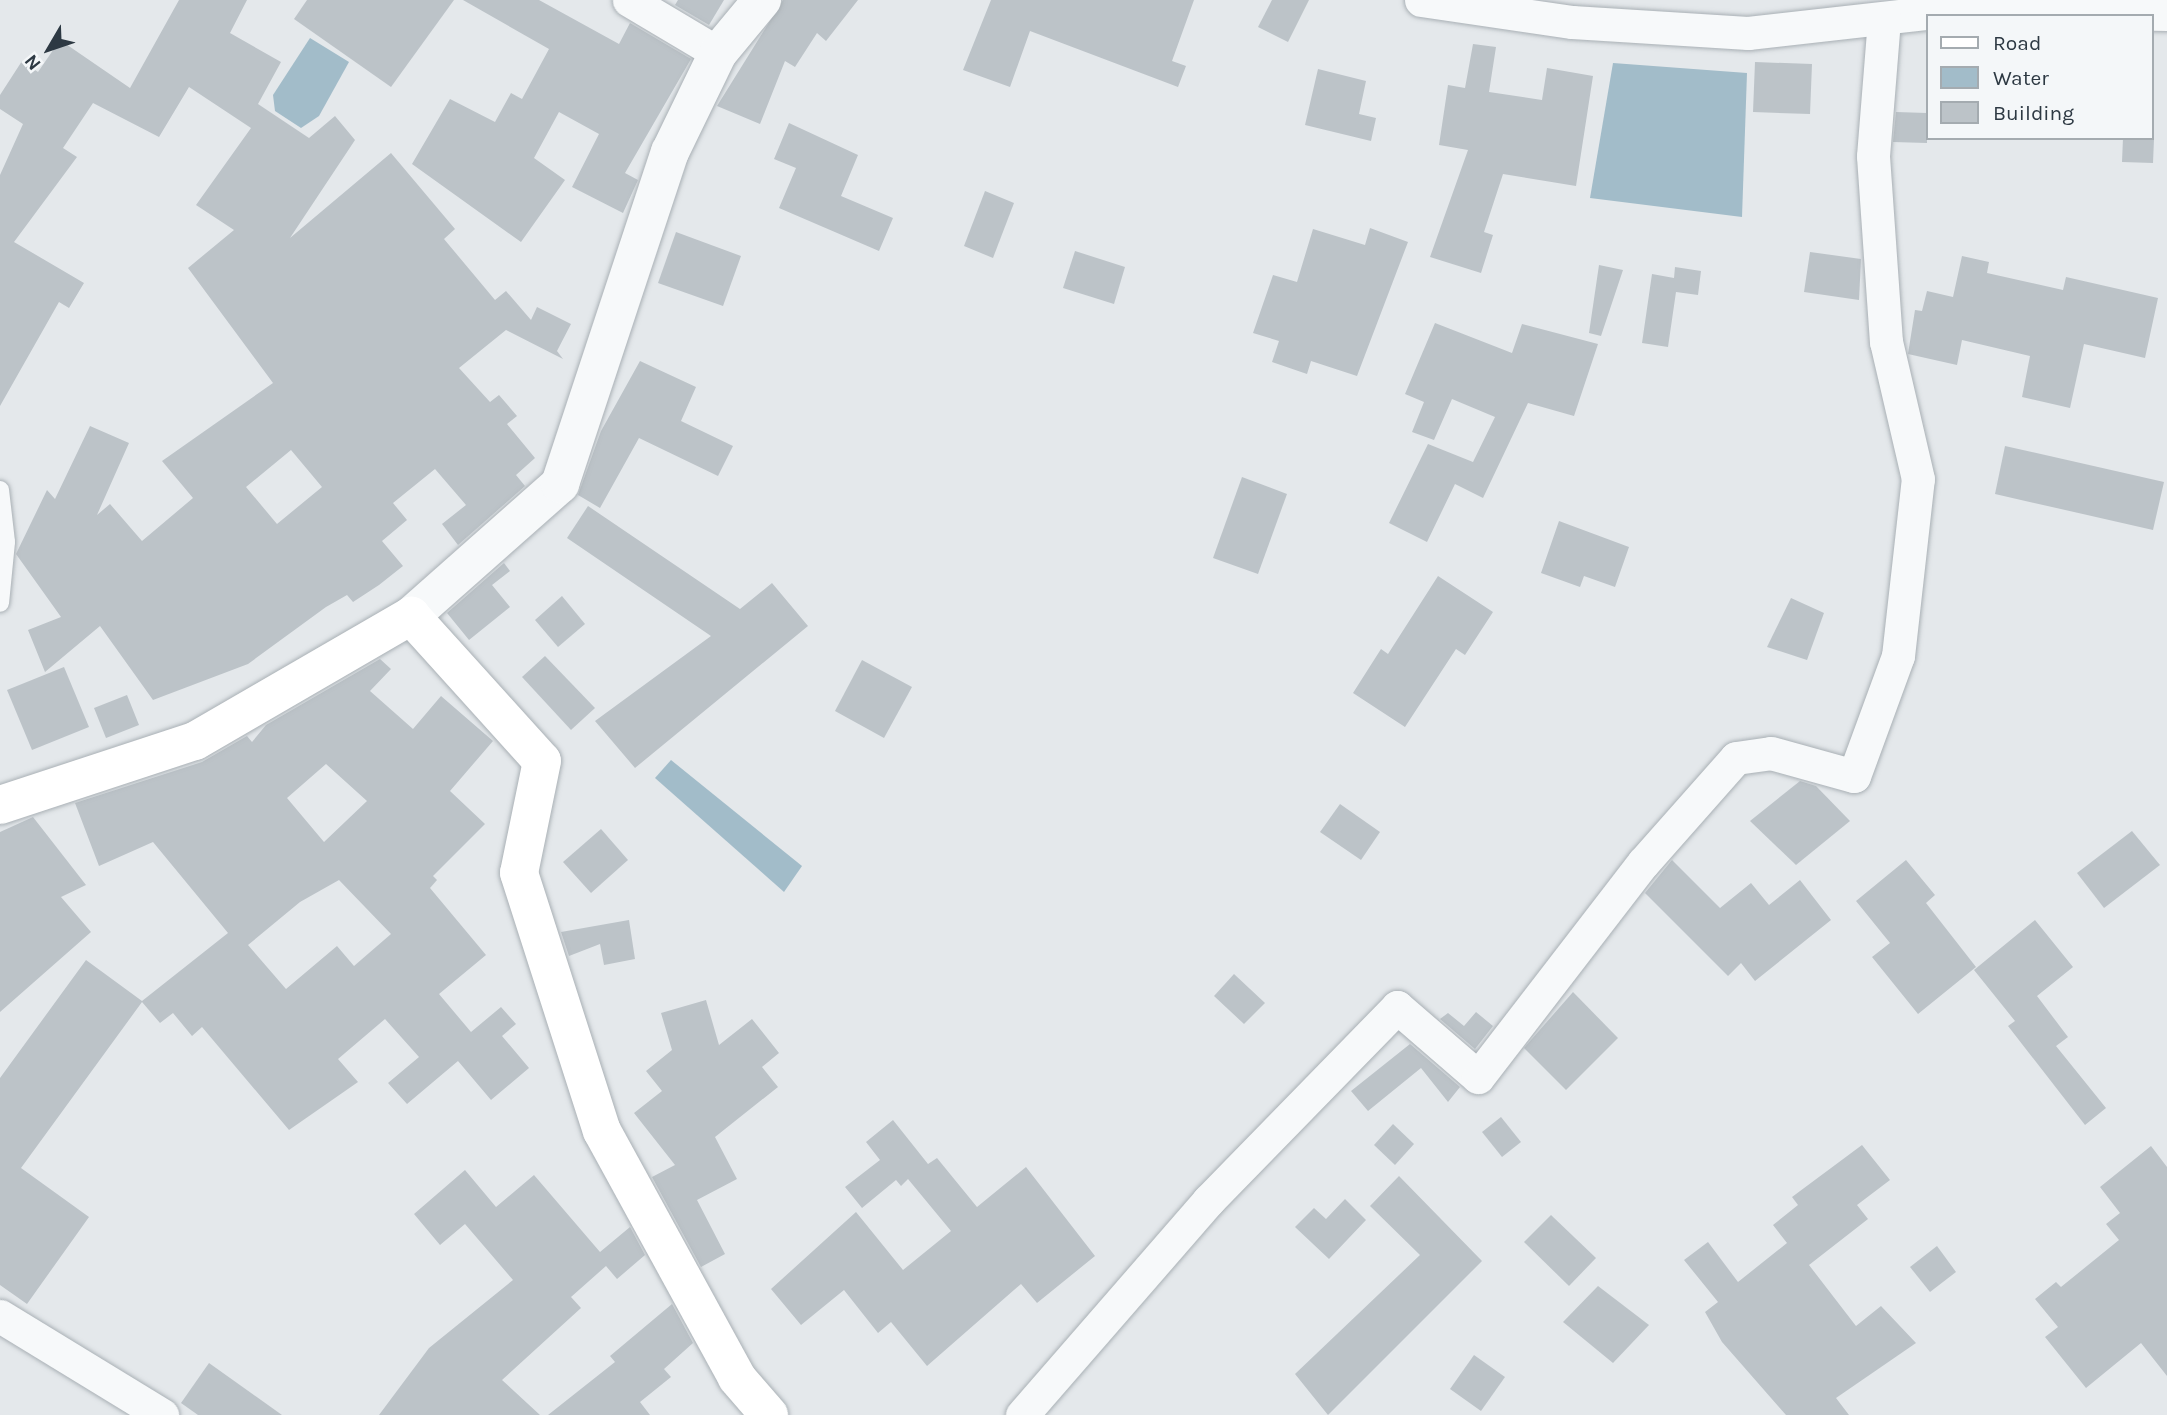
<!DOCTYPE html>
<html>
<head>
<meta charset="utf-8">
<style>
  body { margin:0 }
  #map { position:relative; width:2167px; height:1415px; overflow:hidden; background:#e4e8eb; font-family:Karla,sans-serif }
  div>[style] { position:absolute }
  .water>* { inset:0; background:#a2bcc9 }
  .building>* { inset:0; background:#bcc3c8 }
  .roads { filter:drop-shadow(0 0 2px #a9b0b5) drop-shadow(0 0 2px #a9b0b5) }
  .service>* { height:18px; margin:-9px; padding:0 9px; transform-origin:9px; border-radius:9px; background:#f7f9fa }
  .minor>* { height:33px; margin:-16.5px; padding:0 16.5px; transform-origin:16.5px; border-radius:16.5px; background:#f7f9fa }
  .tertiary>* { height:38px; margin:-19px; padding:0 19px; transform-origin:19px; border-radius:19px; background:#f7f9fa }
  .secondary>* { height:38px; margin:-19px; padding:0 19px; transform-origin:19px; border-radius:19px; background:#fff }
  span { translate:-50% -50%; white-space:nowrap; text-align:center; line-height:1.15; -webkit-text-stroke:5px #f4f7f9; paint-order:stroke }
  .legend { position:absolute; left:1926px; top:14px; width:228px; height:126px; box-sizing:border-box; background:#f4f7f9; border:2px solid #a4abb0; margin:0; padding:9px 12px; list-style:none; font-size:21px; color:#2d3943 }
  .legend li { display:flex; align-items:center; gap:14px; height:35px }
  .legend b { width:35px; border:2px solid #a4abb0 }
  .north { position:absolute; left:14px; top:14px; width:70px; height:70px; -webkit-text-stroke:5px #f4f7f9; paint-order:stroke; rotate:231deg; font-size:19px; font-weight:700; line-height:28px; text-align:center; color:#2d3943 }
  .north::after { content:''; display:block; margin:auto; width:24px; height:32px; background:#2d3943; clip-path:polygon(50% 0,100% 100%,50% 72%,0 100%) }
</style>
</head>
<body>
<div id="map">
  <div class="water">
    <div style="clip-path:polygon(310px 38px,349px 62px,319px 116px,301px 128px,275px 111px,273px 95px)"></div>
    <div style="clip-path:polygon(1613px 63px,1747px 73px,1742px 217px,1590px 198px)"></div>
    <div style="clip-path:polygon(671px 760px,802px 866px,784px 892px,655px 778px)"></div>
  </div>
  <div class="building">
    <div style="clip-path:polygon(evenodd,179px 0,247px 0,230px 33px,281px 62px,258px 104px,309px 138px,335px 116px,355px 140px,290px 238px,391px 153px,455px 229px,444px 239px,495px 300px,506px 291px,531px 320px,537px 307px,571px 324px,557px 351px,563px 359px,506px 330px,459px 368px,490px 402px,499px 395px,517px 416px,507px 424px,535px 458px,516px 475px,525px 486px,458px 545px,442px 524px,466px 505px,435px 469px,393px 503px,407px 520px,382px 541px,403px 566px,379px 585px,353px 602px,347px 595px,326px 607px,248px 664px,153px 700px,100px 626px,45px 672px,28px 630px,61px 617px,16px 554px,47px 490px,55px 499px,90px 426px,129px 443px,97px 515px,110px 504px,142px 541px,193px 498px,162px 461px,273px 383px,188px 268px,234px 230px,196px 205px,251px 128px,189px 87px,159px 137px,93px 103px,63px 148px,77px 157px,14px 242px,84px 283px,69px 308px,59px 302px,0 406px,0 175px,23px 124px,0 109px,0 95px,22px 61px,38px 72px,60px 40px,130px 88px,179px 0,291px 450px,322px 487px,277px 524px,246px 487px,291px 450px)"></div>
    <div style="clip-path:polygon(307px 0,454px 0,391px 87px,294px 19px)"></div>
    <div style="clip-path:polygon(463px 0,539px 0,619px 44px,630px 23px,691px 59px,625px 173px,638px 180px,623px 213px,572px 187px,599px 134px,559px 112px,534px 158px,565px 180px,521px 242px,412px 164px,450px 99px,495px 122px,511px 93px,522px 99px,549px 49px)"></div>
    <div style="clip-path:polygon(678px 0,724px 0,709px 25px,675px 5px)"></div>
    <div style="clip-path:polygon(783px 0,858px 0,826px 41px,817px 33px,795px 67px,785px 61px,760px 124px,717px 106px)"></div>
    <div style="clip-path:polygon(991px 0,1194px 0,1172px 61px,1186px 66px,1178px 87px,1030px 31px,1010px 87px,963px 70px)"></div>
    <div style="clip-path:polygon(1272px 0,1309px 0,1288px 42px,1258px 27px)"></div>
    <div style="clip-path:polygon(1473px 44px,1496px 47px,1489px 92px,1542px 100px,1547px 68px,1593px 76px,1576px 186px,1503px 174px,1484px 232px,1493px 235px,1481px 273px,1430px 257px,1468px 150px,1439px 145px,1448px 85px,1465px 88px)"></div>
    <div style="clip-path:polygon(1755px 62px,1812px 64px,1810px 114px,1753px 112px)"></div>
    <div style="clip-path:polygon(1318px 69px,1366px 81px,1359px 114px,1376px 118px,1371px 141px,1305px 125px)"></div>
    <div style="clip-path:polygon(1896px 112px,1927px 113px,1927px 143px,1893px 142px)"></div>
    <div style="clip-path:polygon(789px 123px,858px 155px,841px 196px,893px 218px,879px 251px,779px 208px,796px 168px,774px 159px)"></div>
    <div style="clip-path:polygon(2123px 138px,2154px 139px,2153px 163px,2122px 162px)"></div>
    <div style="clip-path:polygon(985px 191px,1014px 203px,993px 258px,964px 246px)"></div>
    <div style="clip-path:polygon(1370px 228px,1408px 242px,1357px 376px,1311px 361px,1307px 374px,1272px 362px,1279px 341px,1253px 333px,1273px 275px,1297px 282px,1313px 229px,1365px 245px)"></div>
    <div style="clip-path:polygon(676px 232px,741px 256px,723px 306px,658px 283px)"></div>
    <div style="clip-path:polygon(1075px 251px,1125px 267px,1114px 304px,1063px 288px)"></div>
    <div style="clip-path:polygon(1810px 252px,1861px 259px,1859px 300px,1804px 292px)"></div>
    <div style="clip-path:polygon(1962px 256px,1989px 262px,1987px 273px,2063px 290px,2066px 277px,2158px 298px,2145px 358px,2084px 344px,2070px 408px,2022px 397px,2030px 356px,1962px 340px,1957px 365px,1908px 354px,1915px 310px,1922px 311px,1927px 291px,1953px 297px)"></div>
    <div style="clip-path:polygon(1599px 265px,1623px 270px,1601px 336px,1589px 333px)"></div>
    <div style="clip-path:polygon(1675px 267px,1701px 271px,1698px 295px,1676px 292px,1668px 347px,1642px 343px,1652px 274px,1674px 278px)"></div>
    <div style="clip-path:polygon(1435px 323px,1512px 353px,1522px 324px,1598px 344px,1574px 416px,1528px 403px,1483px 498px,1455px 484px,1427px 542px,1389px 523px,1428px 444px,1473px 462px,1495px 417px,1452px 399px,1434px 440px,1412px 432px,1424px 402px,1405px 394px)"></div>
    <div style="clip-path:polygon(640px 361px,696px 387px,681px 421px,733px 446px,718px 476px,639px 438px,600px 508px,578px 495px,601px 431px)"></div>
    <div style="clip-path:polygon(2005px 446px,2164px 482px,2153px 530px,1995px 494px)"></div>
    <div style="clip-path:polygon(1242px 477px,1287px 494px,1258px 574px,1213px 558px)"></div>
    <div style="clip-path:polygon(588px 506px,740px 609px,772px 583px,808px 626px,635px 768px,595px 721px,711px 636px,567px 538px)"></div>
    <div style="clip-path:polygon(1559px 521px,1629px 547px,1615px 587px,1584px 576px,1580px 587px,1541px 573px)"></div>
    <div style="clip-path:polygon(504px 563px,510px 571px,492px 585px,510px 607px,469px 640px,447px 613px)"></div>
    <div style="clip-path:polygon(1438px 576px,1493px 612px,1465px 655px,1456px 649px,1405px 727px,1353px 693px,1381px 649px,1388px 654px)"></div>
    <div style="clip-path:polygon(562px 596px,585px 624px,558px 647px,535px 620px)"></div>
    <div style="clip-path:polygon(1791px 598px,1824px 613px,1807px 660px,1767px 647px)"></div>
    <div style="clip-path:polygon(545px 656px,595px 708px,571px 730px,522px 677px)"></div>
    <div style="clip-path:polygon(evenodd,380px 659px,391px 669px,370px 691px,413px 729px,441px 696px,493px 741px,450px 791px,485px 824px,433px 876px,437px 880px,430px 888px,486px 955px,439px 994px,471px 1032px,501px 1007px,516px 1024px,502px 1036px,529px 1068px,491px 1100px,458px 1061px,407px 1104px,388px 1083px,419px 1057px,385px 1019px,338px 1059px,358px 1082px,289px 1130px,202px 1027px,192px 1036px,173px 1013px,160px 1023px,142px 1002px,21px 1168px,89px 1217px,27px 1304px,0 1285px,0 1078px,86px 960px,142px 1001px,228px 933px,153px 842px,99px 866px,75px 803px,202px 762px,247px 736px,252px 742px,266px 725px,380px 659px,326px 764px,367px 801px,324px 842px,287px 798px,326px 764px,380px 659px,339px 880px,391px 934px,354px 966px,337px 946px,286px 989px,248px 945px,300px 902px,339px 880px)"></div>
    <div style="clip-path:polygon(862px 660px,912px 687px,884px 738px,835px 711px)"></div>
    <div style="clip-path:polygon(64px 667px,89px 727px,32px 750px,7px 690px)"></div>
    <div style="clip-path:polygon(127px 695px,139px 725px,106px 738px,94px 708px)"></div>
    <div style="clip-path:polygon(1800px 781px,1816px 786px,1850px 821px,1796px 865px,1750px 821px)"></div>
    <div style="clip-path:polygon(1340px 804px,1380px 832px,1361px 860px,1320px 832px)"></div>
    <div style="clip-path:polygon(33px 817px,86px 885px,61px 897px,91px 932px,0 1012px,0 832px)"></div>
    <div style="clip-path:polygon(601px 829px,628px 860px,591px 893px,563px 862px)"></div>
    <div style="clip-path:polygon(2132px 831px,2160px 865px,2104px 908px,2077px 873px)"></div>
    <div style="clip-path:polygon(1672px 860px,1720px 908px,1751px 883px,1769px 905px,1800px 880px,1831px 920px,1755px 981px,1741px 963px,1728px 976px,1645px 893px)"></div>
    <div style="clip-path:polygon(1906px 860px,1935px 895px,1926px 903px,1976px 967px,1918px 1014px,1872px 957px,1890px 943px,1856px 901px)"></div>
    <div style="clip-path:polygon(629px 920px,635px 959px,604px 965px,600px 944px,569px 956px,561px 932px)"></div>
    <div style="clip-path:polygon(2035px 920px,2073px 967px,2037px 996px,2068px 1037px,2056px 1046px,2106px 1108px,2085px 1125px,2008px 1026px,2015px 1021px,1974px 970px)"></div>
    <div style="clip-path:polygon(1234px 974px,1265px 1003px,1244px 1024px,1214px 996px)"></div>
    <div style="clip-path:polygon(1573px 992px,1618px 1038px,1566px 1090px,1524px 1048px)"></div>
    <div style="clip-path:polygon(706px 1000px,719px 1045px,752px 1019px,779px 1053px,762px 1067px,778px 1087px,715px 1137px,737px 1179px,697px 1200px,725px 1254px,701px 1267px,652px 1177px,675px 1165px,634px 1113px,662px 1091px,646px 1071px,672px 1050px,661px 1013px)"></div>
    <div style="clip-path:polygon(1476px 1012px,1493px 1026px,1475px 1049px,1440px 1019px,1448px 1013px,1464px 1026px)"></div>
    <div style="clip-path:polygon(1410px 1044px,1460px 1087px,1448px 1102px,1421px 1068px,1368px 1111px,1351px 1091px)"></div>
    <div style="clip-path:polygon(1501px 1117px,1521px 1142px,1502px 1157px,1482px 1132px)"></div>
    <div style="clip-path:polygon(893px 1120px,928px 1164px,937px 1158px,977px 1207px,1026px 1167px,1095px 1256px,1037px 1303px,1021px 1284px,927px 1366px,891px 1322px,878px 1333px,844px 1290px,801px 1325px,771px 1289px,856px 1212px,903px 1270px,951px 1231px,908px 1179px,901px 1186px,896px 1180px,862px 1208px,845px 1187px,880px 1160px,866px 1142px)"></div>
    <div style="clip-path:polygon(1393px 1124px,1414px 1144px,1395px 1165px,1374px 1145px)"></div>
    <div style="clip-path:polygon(1862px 1145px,1890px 1180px,1857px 1205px,1868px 1219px,1809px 1265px,1856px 1326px,1881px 1306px,1916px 1343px,1836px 1398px,1849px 1415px,1786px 1415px,1722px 1342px,1705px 1312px,1718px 1302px,1684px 1260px,1708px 1242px,1738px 1282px,1787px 1243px,1773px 1225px,1798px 1205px,1792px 1197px)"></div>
    <div style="clip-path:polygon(2151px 1146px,2167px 1167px,2167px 1376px,2141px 1343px,2086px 1388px,2045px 1337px,2058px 1327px,2035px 1299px,2056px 1282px,2061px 1287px,2119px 1240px,2106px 1224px,2120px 1213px,2100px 1187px)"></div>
    <div style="clip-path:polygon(465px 1170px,496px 1207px,534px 1175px,600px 1252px,630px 1227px,645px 1255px,617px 1279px,606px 1266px,571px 1297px,581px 1308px,502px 1380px,540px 1415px,379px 1415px,429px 1348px,513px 1280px,465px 1224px,440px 1245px,414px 1214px)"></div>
    <div style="clip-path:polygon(1399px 1176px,1482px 1261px,1328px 1415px,1295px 1374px,1420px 1255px,1370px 1206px)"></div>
    <div style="clip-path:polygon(1345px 1199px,1366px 1220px,1329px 1259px,1295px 1227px,1314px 1208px,1326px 1219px)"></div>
    <div style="clip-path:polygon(1551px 1215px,1596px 1258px,1569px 1286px,1524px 1242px)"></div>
    <div style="clip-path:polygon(1937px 1246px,1956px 1272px,1930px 1292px,1910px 1267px)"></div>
    <div style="clip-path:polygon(1598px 1286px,1649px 1325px,1613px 1363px,1563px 1322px)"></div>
    <div style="clip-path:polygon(672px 1304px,693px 1343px,664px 1369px,671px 1377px,640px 1402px,650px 1415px,548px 1415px,615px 1362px,610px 1356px)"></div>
    <div style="clip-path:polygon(1474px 1355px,1505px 1377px,1481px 1411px,1450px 1389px)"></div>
    <div style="clip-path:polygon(209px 1363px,282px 1415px,198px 1415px,181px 1403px)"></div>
  </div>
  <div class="roads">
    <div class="service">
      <div style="left:0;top:490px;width:52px;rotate:83.4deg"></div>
      <div style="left:6px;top:542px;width:61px;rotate:95.6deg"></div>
    </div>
    <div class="minor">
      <div style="left:629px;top:0;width:104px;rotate:30.8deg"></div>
      <div style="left:1421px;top:0;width:153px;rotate:8.3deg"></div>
      <div style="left:1572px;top:22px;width:176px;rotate:3.6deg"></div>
      <div style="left:1748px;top:33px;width:207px;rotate:-6.4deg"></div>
      <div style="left:1954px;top:10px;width:213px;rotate:1.1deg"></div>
      <div style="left:0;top:1316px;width:190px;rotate:31.4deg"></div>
      <div style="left:1022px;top:1415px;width:284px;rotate:-49deg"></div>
      <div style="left:1208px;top:1201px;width:271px;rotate:-45.7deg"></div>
      <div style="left:1397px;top:1007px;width:107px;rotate:40.8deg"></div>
      <div style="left:1478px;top:1077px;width:270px;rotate:-52.4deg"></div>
      <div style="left:1643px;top:863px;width:140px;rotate:-48.5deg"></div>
      <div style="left:1736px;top:758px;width:35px;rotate:-8deg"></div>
      <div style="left:1771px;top:753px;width:86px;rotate:15.5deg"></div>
      <div style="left:1854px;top:776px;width:128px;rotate:-69.9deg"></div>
      <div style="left:1898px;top:656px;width:178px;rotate:-83.6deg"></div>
      <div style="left:1918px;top:479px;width:141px;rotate:-103.1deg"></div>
      <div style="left:1886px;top:342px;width:186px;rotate:-94deg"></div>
      <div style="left:1873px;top:156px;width:138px;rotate:-85.4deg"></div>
    </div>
    <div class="tertiary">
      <div style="left:411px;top:616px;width:199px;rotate:-41.5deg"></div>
      <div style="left:560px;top:484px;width:350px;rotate:-71.7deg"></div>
      <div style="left:670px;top:152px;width:110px;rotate:-64.1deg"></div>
      <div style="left:718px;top:53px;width:69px;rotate:-50.3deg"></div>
    </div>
    <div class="secondary">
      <div style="left:0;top:805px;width:205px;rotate:-18.2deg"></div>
      <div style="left:195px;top:741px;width:250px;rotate:-30.1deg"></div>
      <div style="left:411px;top:616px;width:195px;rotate:47.9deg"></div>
      <div style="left:542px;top:761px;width:114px;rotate:101.6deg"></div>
      <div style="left:519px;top:873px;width:271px;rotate:72.2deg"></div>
      <div style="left:602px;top:1131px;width:281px;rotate:61.3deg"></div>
      <div style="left:737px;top:1378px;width:49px;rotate:49.1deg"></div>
    </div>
  </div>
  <ul class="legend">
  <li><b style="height:9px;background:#fff"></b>Road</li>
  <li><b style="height:19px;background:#a2bcc9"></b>Water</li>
  <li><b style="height:19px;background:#bcc3c8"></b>Building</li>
  </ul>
  <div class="north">N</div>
</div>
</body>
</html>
